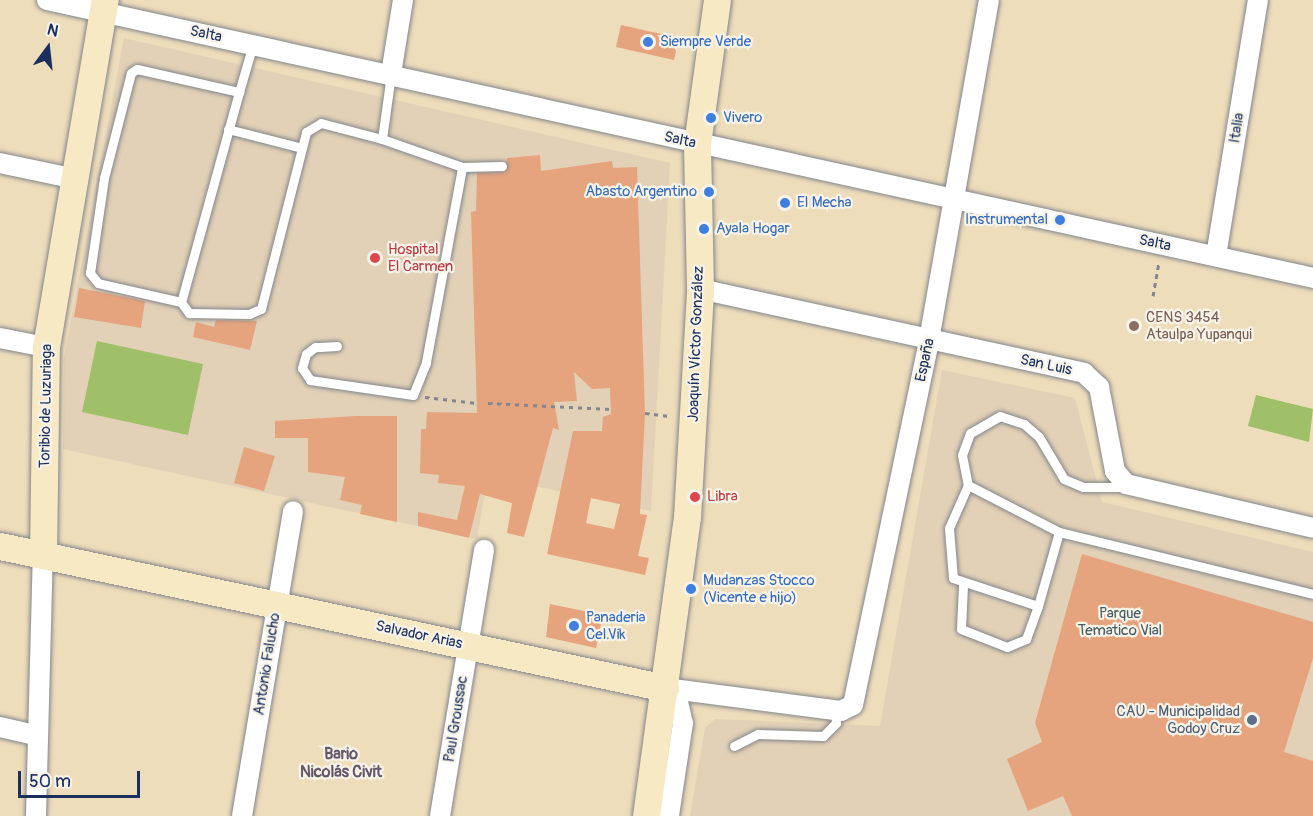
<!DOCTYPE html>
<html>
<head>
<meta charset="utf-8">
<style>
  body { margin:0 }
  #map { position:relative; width:1313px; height:816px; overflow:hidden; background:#edb; font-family:Pangolin,sans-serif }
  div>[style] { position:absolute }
  .built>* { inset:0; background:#e2d1b6 }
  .green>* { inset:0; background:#9fbf68 }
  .building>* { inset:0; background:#e5a47e }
  .path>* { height:3px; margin-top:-1.5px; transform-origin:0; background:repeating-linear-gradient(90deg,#84868c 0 4.5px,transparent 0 9px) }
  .roads { filter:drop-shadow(0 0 2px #84868c) drop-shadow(0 0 2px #84868c) }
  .lane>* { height:9px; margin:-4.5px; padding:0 4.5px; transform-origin:4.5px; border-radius:4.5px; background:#fff }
  .street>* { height:20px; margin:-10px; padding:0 10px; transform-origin:10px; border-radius:10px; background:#fff }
  .secondary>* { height:27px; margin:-13.5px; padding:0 13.5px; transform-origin:13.5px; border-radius:13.5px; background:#f7e9c3 }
  .dots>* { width:16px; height:16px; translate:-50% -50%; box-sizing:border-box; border:3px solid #f7f3e8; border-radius:50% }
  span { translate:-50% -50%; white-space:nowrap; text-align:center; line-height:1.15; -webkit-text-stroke:4.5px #f7f3e8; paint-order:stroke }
  .street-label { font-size:15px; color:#1b2f5e }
  .shop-label { font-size:15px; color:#366cbe }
  .left { translate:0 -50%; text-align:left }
  .right { translate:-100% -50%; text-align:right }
  .health-label { font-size:15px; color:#be3a42 }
  .education-label { font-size:15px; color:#785e54 }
  .park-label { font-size:15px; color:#435a61 }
  .service-label { font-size:15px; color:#4e5e75 }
  .neighbourhood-label { font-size:16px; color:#625869; font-weight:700 }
  .north { position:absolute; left:18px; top:18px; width:60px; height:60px; -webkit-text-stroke:4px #f7f3e8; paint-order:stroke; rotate:15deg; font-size:16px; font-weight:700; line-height:24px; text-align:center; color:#1b2f5e }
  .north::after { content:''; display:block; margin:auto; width:21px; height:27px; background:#1b2f5e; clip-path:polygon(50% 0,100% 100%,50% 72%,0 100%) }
  .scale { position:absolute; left:18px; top:771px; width:122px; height:27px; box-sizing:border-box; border:3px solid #1b2f5e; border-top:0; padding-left:8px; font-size:18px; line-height:21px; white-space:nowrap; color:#1b2f5e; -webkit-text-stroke:4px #f7f3e8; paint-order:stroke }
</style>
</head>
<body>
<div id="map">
  <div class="built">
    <div style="clip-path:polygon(124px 38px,670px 163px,651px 511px,488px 476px,477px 539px,63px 449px,64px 358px)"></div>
    <div style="clip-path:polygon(942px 370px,1075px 398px,1102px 502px,1313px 552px,1313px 816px,690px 816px,705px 728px,715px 719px,880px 726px)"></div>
  </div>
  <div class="green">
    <div style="clip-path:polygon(97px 341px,203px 364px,188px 435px,82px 412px)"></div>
    <div style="clip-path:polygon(1256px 395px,1313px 409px,1309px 442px,1248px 426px)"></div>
  </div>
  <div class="building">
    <div style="clip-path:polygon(621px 25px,679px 38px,674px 60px,616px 47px)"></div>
    <div style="clip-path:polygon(evenodd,540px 155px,541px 171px,612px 161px,613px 168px,637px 167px,645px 413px,640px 514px,647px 515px,638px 556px,649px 558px,645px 575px,547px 554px,573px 431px,602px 431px,603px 417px,611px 414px,610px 388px,592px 389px,574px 372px,577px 401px,554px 402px,559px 430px,553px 428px,524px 537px,507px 533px,512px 503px,480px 494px,469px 538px,418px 526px,418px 512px,457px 520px,465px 486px,438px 483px,439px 475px,420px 473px,421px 429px,426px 429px,427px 412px,477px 413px,471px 212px,476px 211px,477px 173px,505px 172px,507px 158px,540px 155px,591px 498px,620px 504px,614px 529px,586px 523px,591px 498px)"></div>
    <div style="clip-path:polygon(79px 288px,145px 301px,141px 328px,74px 317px)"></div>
    <div style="clip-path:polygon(216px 320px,257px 321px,250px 350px,193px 337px,196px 322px,214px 327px)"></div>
    <div style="clip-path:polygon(356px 416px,397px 416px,397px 522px,360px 514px,362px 505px,340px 500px,345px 477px,308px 472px,308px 438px,275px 438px,275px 421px)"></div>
    <div style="clip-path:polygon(244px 447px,275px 456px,264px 491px,234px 483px)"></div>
    <div style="clip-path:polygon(1082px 554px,1313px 622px,1313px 658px,1284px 752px,1313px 761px,1313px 816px,1072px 816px,1063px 796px,1028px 811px,1007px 759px,1042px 742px,1035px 723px)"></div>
    <div style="clip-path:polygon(550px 604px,603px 615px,596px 648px,546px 637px)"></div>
  </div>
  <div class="path">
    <div style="left:1153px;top:296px;width:36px;rotate:-80deg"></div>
    <div style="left:425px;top:397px;width:52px;rotate:6.6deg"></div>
    <div style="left:488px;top:403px;width:123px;rotate:2.8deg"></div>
    <div style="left:645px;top:413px;width:26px;rotate:7deg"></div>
  </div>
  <div class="roads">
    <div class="lane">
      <div style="left:239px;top:92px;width:50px;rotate:-73.7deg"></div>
      <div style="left:228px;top:129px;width:76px;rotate:14.4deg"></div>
      <div style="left:382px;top:139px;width:85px;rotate:19.3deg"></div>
      <div style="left:462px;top:167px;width:40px;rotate:-1.4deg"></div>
      <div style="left:181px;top:302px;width:85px;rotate:-167.1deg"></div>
      <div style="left:98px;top:283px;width:13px;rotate:-129deg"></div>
      <div style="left:90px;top:273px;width:96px;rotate:-81.6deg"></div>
      <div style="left:104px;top:178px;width:108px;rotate:-75.6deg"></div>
      <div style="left:131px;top:73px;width:7px;rotate:-34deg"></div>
      <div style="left:137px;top:69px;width:105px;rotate:12.7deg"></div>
      <div style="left:239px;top:92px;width:218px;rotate:105.4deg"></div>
      <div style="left:181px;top:302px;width:14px;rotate:54deg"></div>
      <div style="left:189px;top:313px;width:60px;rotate:1deg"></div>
      <div style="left:249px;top:314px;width:13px;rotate:-23deg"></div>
      <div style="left:261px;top:309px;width:183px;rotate:-75.7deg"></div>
      <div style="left:306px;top:132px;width:17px;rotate:-31deg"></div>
      <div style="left:321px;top:123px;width:63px;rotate:14.7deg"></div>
      <div style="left:382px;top:139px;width:66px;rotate:-82.1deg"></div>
      <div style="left:337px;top:346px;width:22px;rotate:177deg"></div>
      <div style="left:315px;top:347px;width:11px;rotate:142deg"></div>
      <div style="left:306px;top:354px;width:15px;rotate:106deg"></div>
      <div style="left:302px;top:368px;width:14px;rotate:56deg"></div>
      <div style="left:310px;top:380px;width:104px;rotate:8.3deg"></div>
      <div style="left:413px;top:395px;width:35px;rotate:-68deg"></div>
      <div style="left:426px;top:362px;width:198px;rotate:-79.5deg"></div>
      <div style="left:1128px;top:487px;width:45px;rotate:180deg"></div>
      <div style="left:1083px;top:487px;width:21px;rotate:-157deg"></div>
      <div style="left:1064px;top:479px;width:49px;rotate:-120.8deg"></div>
      <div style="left:1039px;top:437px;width:20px;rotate:-139deg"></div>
      <div style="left:1024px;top:424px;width:25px;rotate:-162deg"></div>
      <div style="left:1000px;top:416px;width:34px;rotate:150deg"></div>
      <div style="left:970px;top:433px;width:23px;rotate:110deg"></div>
      <div style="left:962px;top:455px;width:31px;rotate:79deg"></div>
      <div style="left:968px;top:485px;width:102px;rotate:27.3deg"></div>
      <div style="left:1059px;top:532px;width:261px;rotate:13.7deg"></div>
      <div style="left:963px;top:585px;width:44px;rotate:92.6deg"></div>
      <div style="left:961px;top:629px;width:49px;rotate:21.4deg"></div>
      <div style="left:1007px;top:647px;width:21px;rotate:-23deg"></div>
      <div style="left:1026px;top:639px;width:35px;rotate:-70deg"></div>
      <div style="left:1038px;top:606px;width:89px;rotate:-161.8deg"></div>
      <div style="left:953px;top:578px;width:50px;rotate:-94.6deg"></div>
      <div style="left:949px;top:528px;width:47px;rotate:-66.2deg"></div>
      <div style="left:1038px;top:606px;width:77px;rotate:-74.2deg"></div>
      <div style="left:734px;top:746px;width:27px;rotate:-27deg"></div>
      <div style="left:758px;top:734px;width:65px;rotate:1.8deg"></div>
      <div style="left:823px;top:736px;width:18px;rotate:-45deg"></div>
      <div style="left:836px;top:723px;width:13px;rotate:-94deg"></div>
    </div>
    <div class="street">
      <div style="left:47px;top:0;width:1296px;rotate:12.38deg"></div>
      <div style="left:391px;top:74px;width:75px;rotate:-80.8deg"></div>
      <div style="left:0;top:163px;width:78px;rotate:11.9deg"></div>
      <div style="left:1216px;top:256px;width:259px;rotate:-80.7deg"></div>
      <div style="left:700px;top:289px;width:393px;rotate:12.3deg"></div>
      <div style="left:1084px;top:373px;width:21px;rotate:43deg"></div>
      <div style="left:1099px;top:387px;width:86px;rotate:79.2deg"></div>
      <div style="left:1115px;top:471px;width:17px;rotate:50deg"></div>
      <div style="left:1126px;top:484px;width:192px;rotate:13.2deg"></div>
      <div style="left:0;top:338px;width:47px;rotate:11.1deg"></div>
      <div style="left:665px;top:688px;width:177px;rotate:7.4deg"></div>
      <div style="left:841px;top:711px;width:13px;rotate:-27deg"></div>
      <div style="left:853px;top:705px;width:373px;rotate:-78.2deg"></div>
      <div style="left:929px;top:340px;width:345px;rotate:-80deg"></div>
      <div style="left:665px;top:688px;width:19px;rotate:47deg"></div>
      <div style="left:678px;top:702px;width:22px;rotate:77deg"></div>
      <div style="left:683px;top:723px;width:94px;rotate:98.6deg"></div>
      <div style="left:0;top:727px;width:39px;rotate:13deg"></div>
      <div style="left:36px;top:816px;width:261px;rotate:-88.5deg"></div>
      <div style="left:242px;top:816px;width:309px;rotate:-80.5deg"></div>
      <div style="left:440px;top:816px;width:270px;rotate:-80.6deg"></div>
    </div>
    <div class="secondary">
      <div style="left:0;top:546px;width:680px;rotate:12.05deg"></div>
      <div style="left:43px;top:555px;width:208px;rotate:-89.2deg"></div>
      <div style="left:46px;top:347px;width:352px;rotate:-80.4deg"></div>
      <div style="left:646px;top:816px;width:302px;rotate:-82.2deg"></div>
      <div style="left:687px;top:517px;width:228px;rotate:-86.7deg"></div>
      <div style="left:700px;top:289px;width:145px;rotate:-91.2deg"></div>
      <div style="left:697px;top:144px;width:145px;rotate:-82.1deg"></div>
    </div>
  </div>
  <div class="dots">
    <div style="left:648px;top:42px;background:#3f7fe0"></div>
    <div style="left:711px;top:118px;background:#3f7fe0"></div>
    <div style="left:709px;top:192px;background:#3f7fe0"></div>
    <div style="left:785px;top:203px;background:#3f7fe0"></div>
    <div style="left:1060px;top:220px;background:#3f7fe0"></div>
    <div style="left:704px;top:229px;background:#3f7fe0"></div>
    <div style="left:375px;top:258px;background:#e0444e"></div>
    <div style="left:1134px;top:326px;background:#8d6e63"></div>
    <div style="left:695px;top:497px;background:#e0444e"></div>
    <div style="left:691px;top:589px;background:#3f7fe0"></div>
    <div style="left:574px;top:626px;background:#3f7fe0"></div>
    <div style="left:1252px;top:720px;background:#5c6f8a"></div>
  </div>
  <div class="street-label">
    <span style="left:206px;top:34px;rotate:12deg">Salta</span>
    <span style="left:1237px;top:128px;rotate:-81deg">Italia</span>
    <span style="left:680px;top:140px;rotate:13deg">Salta</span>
    <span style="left:1155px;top:243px;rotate:12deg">Salta</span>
    <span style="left:696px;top:344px;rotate:-88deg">Joaquín Víctor González</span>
    <span style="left:925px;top:360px;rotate:-78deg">España</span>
    <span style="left:1046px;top:365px;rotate:12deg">San Luis</span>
    <span style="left:46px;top:406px;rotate:-89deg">Toribio de Luzuriaga</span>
    <span style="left:419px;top:635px;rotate:12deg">Salvador Arias</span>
    <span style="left:267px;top:664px;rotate:-81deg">Antonio Falucho</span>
    <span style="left:456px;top:719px;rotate:-81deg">Paul Groussac</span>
  </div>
  <div class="shop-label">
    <span class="left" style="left:660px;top:42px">Siempre Verde</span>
    <span class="left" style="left:723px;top:118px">Vivero</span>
    <span class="right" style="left:697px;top:192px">Abasto Argentino</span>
    <span class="left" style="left:797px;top:203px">El Mecha</span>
    <span class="right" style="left:1048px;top:220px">Instrumental</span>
    <span class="left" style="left:716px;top:229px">Ayala Hogar</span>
    <span class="left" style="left:703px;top:589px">Mudanzas Stocco<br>(Vicente e hijo)</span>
    <span class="left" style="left:586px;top:626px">Panaderia<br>Cel.Vik</span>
  </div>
  <div class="health-label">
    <span class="left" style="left:388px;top:258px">Hospital<br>El Carmen</span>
    <span class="left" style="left:707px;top:497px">Libra</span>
  </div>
  <div class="education-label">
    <span class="left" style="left:1146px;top:326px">CENS 3454<br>Ataulpa Yupanqui</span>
  </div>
  <div class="park-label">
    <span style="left:1120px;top:622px">Parque<br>Tematico Vial</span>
  </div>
  <div class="service-label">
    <span class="right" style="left:1240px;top:720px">CAU - Municipalidad<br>Godoy Cruz</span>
  </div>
  <div class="neighbourhood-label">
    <span style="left:341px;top:763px">Bario<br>Nicolás Civit</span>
  </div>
  <div class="north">N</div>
  <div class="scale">50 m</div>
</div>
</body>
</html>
